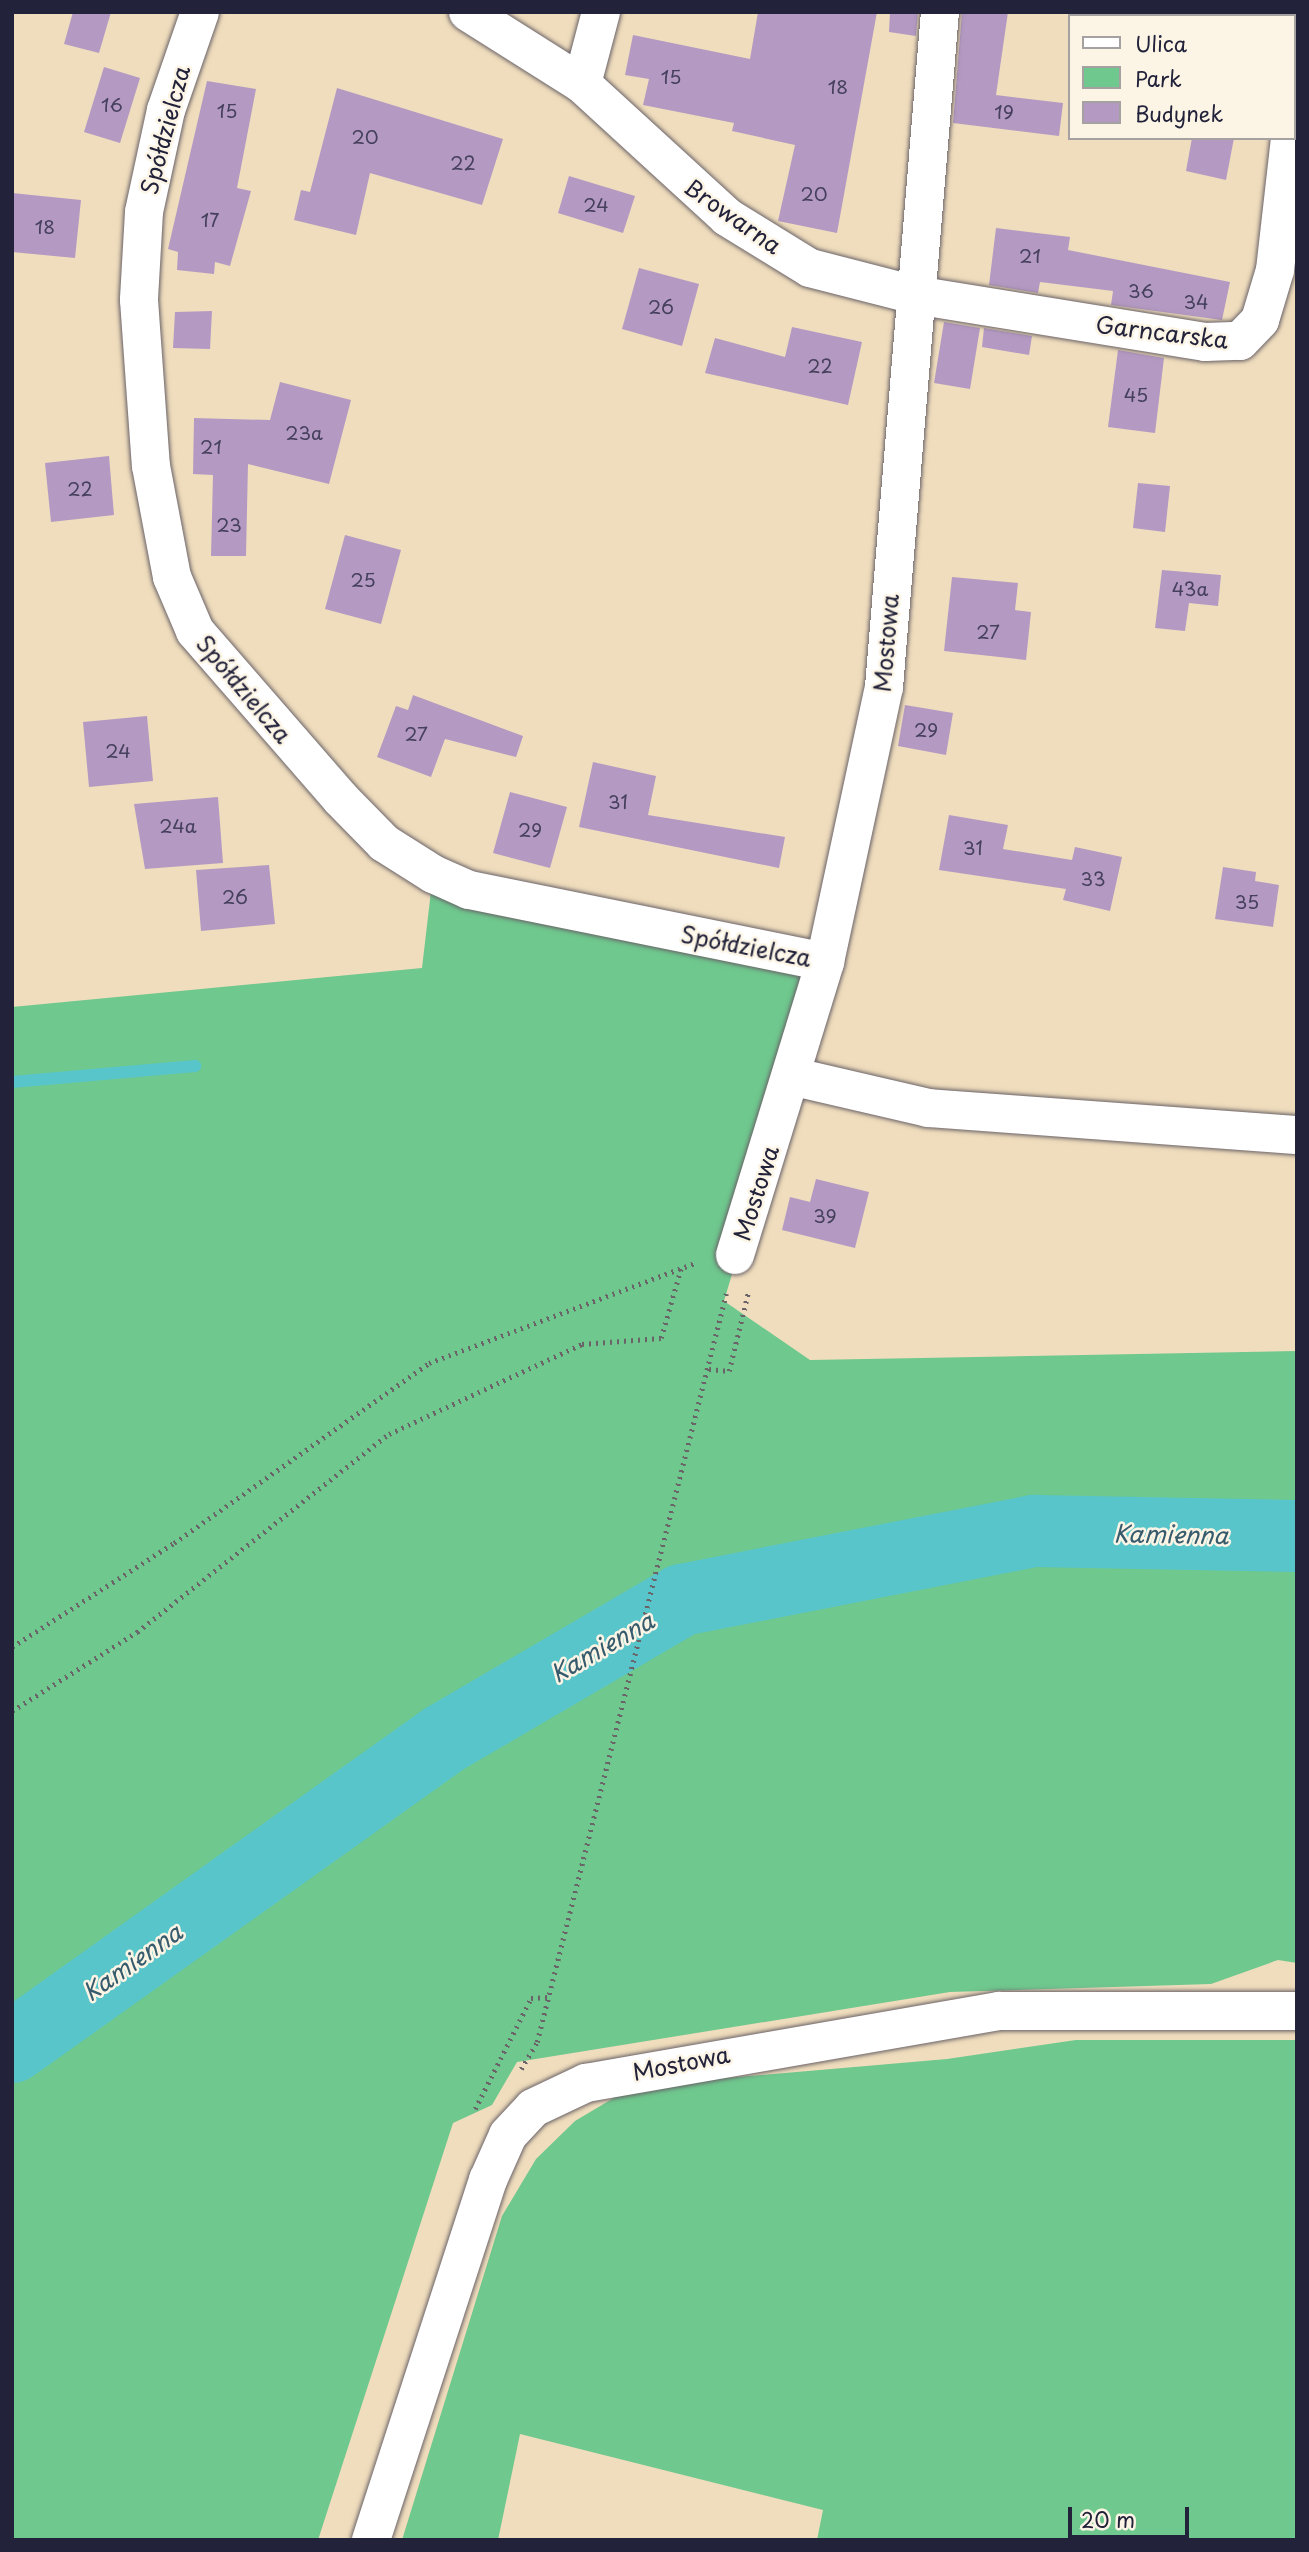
<!DOCTYPE html>
<html>
<head>
<meta charset="utf-8">
<style>
  body { margin:0 }
  #map { position:relative; width:1309px; height:2552px; overflow:hidden; background:#f0ddbd; font-family:"Playpen Sans",sans-serif }
  div>[style] { position:absolute }
  .green>* { inset:0; background:#6fc88e }
  .stream>* { height:12px; margin:-6px; padding:0 6px; transform-origin:6px; border-radius:6px; background:#58c5cb }
  .river>* { height:72px; margin:-36px; padding:0 36px; transform-origin:36px; border-radius:36px; background:#58c5cb }
  .building>* { inset:0; background:#b49ac3 }
  .path>* { height:4.5px; margin-top:-2.25px; transform-origin:0; background:repeating-linear-gradient(90deg,#6a6368 0 2px,transparent 0 7px) }
  .roads { filter:drop-shadow(0 0 2px #6a6368) drop-shadow(0 0 2px #6a6368) }
  .minor>* { height:38px; margin:-19px; padding:0 19px; transform-origin:19px; border-radius:19px; background:#fff }
  span { translate:-50% -50%; white-space:nowrap; text-align:center; line-height:1.15; -webkit-text-stroke:5px #fcf5e5; paint-order:stroke }
  .number-label { font-size:19px; color:#46405d }
  .number-label span { -webkit-text-stroke-width:0 }
  .street-label { font-size:23px; color:#22223b }
  .water-label { font-size:24px; color:#355b6d; font-style:italic }
  .frame { position:absolute; inset:0; border:14px solid #22223b; pointer-events:none }
  .legend { position:absolute; left:1068px; top:14px; width:228px; height:126px; box-sizing:border-box; background:#fcf5e5; border:2px solid #a5a1a1; margin:0; padding:9px 12px; list-style:none; font-size:21px; color:#22223b }
  .legend li { display:flex; align-items:center; gap:14px; height:35px }
  .legend b { width:35px; border:2px solid #a5a1a1 }
  .scale { position:absolute; left:1068px; top:2507px; width:121px; height:32px; box-sizing:border-box; border:4px solid #22223b; border-top:0; padding-left:9px; font-size:21px; line-height:24px; white-space:nowrap; color:#22223b; -webkit-text-stroke:5px #fcf5e5; paint-order:stroke }
</style>
</head>
<body>
<div id="map">
  <div class="green">
    <div style="clip-path:polygon(433px 874px,825px 962px,724px 1301px,810px 1360px,1297px 1351px,1297px 1963px,1278px 1960px,1211px 1984px,950px 1992px,517px 2062px,492px 2105px,453px 2123px,318px 2540px,12px 2540px,12px 1007px,422px 968px)"></div>
    <div style="clip-path:polygon(1076px 2040px,1297px 2040px,1297px 2540px,817px 2540px,823px 2510px,520px 2434px,498px 2540px,402px 2540px,502px 2216px,536px 2159px,575px 2121px,617px 2096px,679px 2082px,947px 2059px)"></div>
  </div>
  <div class="stream">
    <div style="left:12px;top:1082px;width:184px;rotate:-5deg"></div>
  </div>
  <div class="river">
    <div style="left:12px;top:2047px;width:531px;rotate:-35.49deg"></div>
    <div style="left:444px;top:1739px;width:276px;rotate:-30.3deg"></div>
    <div style="left:682px;top:1600px;width:360px;rotate:-11.1deg"></div>
    <div style="left:1035px;top:1531px;width:262px;rotate:1.1deg"></div>
  </div>
  <div class="building">
    <div style="clip-path:polygon(73px 12px,111px 12px,99px 53px,64px 44px)"></div>
    <div style="clip-path:polygon(758px 12px,877px 12px,837px 233px,778px 221px,795px 145px,732px 131px,734px 123px,643px 105px,649px 79px,625px 75px,633px 35px,750px 59px)"></div>
    <div style="clip-path:polygon(890px 12px,918px 12px,916px 36px,889px 32px)"></div>
    <div style="clip-path:polygon(962px 12px,1008px 12px,996px 95px,1063px 103px,1059px 136px,953px 123px)"></div>
    <div style="clip-path:polygon(104px 67px,140px 78px,120px 143px,84px 132px)"></div>
    <div style="clip-path:polygon(207px 81px,256px 89px,237px 188px,251px 191px,230px 266px,215px 262px,214px 274px,177px 270px,178px 252px,168px 249px)"></div>
    <div style="clip-path:polygon(337px 88px,503px 139px,482px 205px,370px 173px,356px 235px,294px 220px,301px 190px,310px 192px)"></div>
    <div style="clip-path:polygon(1192px 138px,1234px 138px,1226px 180px,1186px 171px)"></div>
    <div style="clip-path:polygon(569px 176px,635px 196px,623px 233px,558px 213px)"></div>
    <div style="clip-path:polygon(12px 193px,81px 200px,75px 258px,12px 252px)"></div>
    <div style="clip-path:polygon(996px 228px,1070px 237px,1068px 250px,1230px 282px,1222px 320px,1111px 305px,1113px 291px,1040px 282px,1038px 293px,989px 285px)"></div>
    <div style="clip-path:polygon(639px 268px,699px 284px,682px 346px,622px 329px)"></div>
    <div style="clip-path:polygon(212px 311px,210px 349px,173px 348px,175px 312px)"></div>
    <div style="clip-path:polygon(944px 322px,980px 328px,970px 389px,934px 383px)"></div>
    <div style="clip-path:polygon(792px 327px,862px 342px,848px 405px,705px 373px,715px 338px,785px 357px)"></div>
    <div style="clip-path:polygon(984px 328px,1032px 336px,1029px 355px,982px 347px)"></div>
    <div style="clip-path:polygon(1118px 350px,1164px 358px,1155px 433px,1108px 427px)"></div>
    <div style="clip-path:polygon(280px 382px,351px 400px,329px 484px,248px 464px,246px 556px,211px 556px,213px 475px,193px 474px,194px 418px,270px 420px)"></div>
    <div style="clip-path:polygon(109px 456px,114px 515px,51px 522px,45px 463px)"></div>
    <div style="clip-path:polygon(1138px 483px,1170px 486px,1165px 532px,1133px 528px)"></div>
    <div style="clip-path:polygon(345px 535px,401px 550px,381px 624px,325px 609px)"></div>
    <div style="clip-path:polygon(1162px 570px,1221px 575px,1218px 606px,1189px 603px,1185px 631px,1155px 628px)"></div>
    <div style="clip-path:polygon(952px 577px,1018px 583px,1015px 610px,1031px 612px,1026px 660px,944px 651px)"></div>
    <div style="clip-path:polygon(413px 695px,523px 736px,516px 757px,445px 739px,431px 777px,377px 757px,396px 706px,408px 710px)"></div>
    <div style="clip-path:polygon(905px 705px,953px 713px,946px 755px,898px 746px)"></div>
    <div style="clip-path:polygon(147px 716px,153px 781px,89px 787px,83px 722px)"></div>
    <div style="clip-path:polygon(593px 762px,656px 776px,648px 815px,785px 837px,779px 868px,579px 827px)"></div>
    <div style="clip-path:polygon(510px 792px,567px 807px,550px 868px,493px 853px)"></div>
    <div style="clip-path:polygon(218px 797px,223px 863px,145px 869px,134px 804px)"></div>
    <div style="clip-path:polygon(949px 815px,1008px 825px,1003px 849px,1072px 860px,1075px 847px,1122px 857px,1110px 911px,1063px 900px,1066px 889px,939px 870px)"></div>
    <div style="clip-path:polygon(269px 865px,275px 924px,201px 931px,196px 870px)"></div>
    <div style="clip-path:polygon(1223px 867px,1256px 872px,1255px 881px,1279px 885px,1273px 927px,1215px 919px)"></div>
    <div style="clip-path:polygon(816px 1179px,869px 1192px,855px 1248px,782px 1230px,790px 1197px,810px 1202px)"></div>
  </div>
  <div class="path">
    <div style="left:709px;top:1369px;width:20px;rotate:6deg"></div>
    <div style="left:729px;top:1371px;width:80px;rotate:-76.3deg"></div>
    <div style="left:12px;top:1647px;width:193px;rotate:-32.7deg"></div>
    <div style="left:174px;top:1543px;width:312px;rotate:-35.2deg"></div>
    <div style="left:429px;top:1363px;width:286px;rotate:-20.6deg"></div>
    <div style="left:12px;top:1711px;width:148px;rotate:-32.3deg"></div>
    <div style="left:137px;top:1632px;width:320px;rotate:-38.2deg"></div>
    <div style="left:389px;top:1434px;width:213px;rotate:-25deg"></div>
    <div style="left:582px;top:1344px;width:79px;rotate:-4.3deg"></div>
    <div style="left:661px;top:1338px;width:76px;rotate:-74deg"></div>
    <div style="left:521px;top:2069px;width:31px;rotate:-59deg"></div>
    <div style="left:537px;top:2042px;width:772px;rotate:-75.82deg"></div>
    <div style="left:475px;top:2109px;width:124px;rotate:-63.2deg"></div>
    <div style="left:531px;top:1998px;width:18px;rotate:-3deg"></div>
  </div>
  <div class="roads">
    <div class="minor">
      <div style="left:200px;top:12px;width:104px;rotate:109.1deg"></div>
      <div style="left:166px;top:110px;width:104px;rotate:102.2deg"></div>
      <div style="left:144px;top:212px;width:88px;rotate:93.3deg"></div>
      <div style="left:139px;top:300px;width:166px;rotate:85.9deg"></div>
      <div style="left:151px;top:466px;width:113px;rotate:79.3deg"></div>
      <div style="left:172px;top:577px;width:59px;rotate:66.9deg"></div>
      <div style="left:195px;top:631px;width:221px;rotate:49deg"></div>
      <div style="left:340px;top:798px;width:63px;rotate:45.6deg"></div>
      <div style="left:384px;top:843px;width:58px;rotate:32.3deg"></div>
      <div style="left:433px;top:874px;width:39px;rotate:24deg"></div>
      <div style="left:469px;top:890px;width:363px;rotate:11.4deg"></div>
      <div style="left:468px;top:12px;width:135px;rotate:32.3deg"></div>
      <div style="left:582px;top:84px;width:197px;rotate:42.5deg"></div>
      <div style="left:727px;top:217px;width:97px;rotate:31.6deg"></div>
      <div style="left:810px;top:268px;width:108px;rotate:14.4deg"></div>
      <div style="left:915px;top:295px;width:294px;rotate:9.2deg"></div>
      <div style="left:1205px;top:342px;width:35px;rotate:-2deg"></div>
      <div style="left:1240px;top:341px;width:29px;rotate:-46deg"></div>
      <div style="left:1260px;top:320px;width:52px;rotate:-73.3deg"></div>
      <div style="left:1275px;top:270px;width:133px;rotate:-83.5deg"></div>
      <div style="left:582px;top:84px;width:74px;rotate:-75.2deg"></div>
      <div style="left:795px;top:1077px;width:137px;rotate:13.1deg"></div>
      <div style="left:928px;top:1108px;width:370px;rotate:4.2deg"></div>
      <div style="left:735px;top:1255px;width:307px;rotate:-72.9deg"></div>
      <div style="left:825px;top:962px;width:281px;rotate:-77.9deg"></div>
      <div style="left:884px;top:687px;width:677px;rotate:-85.26deg"></div>
      <div style="left:371px;top:2540px;width:379px;rotate:-72deg"></div>
      <div style="left:488px;top:2180px;width:49px;rotate:-66deg"></div>
      <div style="left:508px;top:2135px;width:37px;rotate:-47deg"></div>
      <div style="left:533px;top:2108px;width:59px;rotate:-25.3deg"></div>
      <div style="left:586px;top:2083px;width:419px;rotate:-9.9deg"></div>
      <div style="left:999px;top:2011px;width:298px"></div>
    </div>
  </div>
  <div class="number-label">
    <span style="left:671px;top:77px">15</span>
    <span style="left:838px;top:87px">18</span>
    <span style="left:112px;top:105px">16</span>
    <span style="left:227px;top:111px">15</span>
    <span style="left:1004px;top:112px">19</span>
    <span style="left:365px;top:137px">20</span>
    <span style="left:463px;top:163px">22</span>
    <span style="left:814px;top:194px">20</span>
    <span style="left:596px;top:205px">24</span>
    <span style="left:210px;top:220px">17</span>
    <span style="left:45px;top:227px">18</span>
    <span style="left:1030px;top:256px">21</span>
    <span style="left:1141px;top:291px">36</span>
    <span style="left:1196px;top:302px">34</span>
    <span style="left:661px;top:307px">26</span>
    <span style="left:820px;top:366px">22</span>
    <span style="left:1136px;top:395px">45</span>
    <span style="left:304px;top:433px">23a</span>
    <span style="left:211px;top:447px">21</span>
    <span style="left:80px;top:489px">22</span>
    <span style="left:229px;top:525px">23</span>
    <span style="left:363px;top:580px">25</span>
    <span style="left:1190px;top:589px">43a</span>
    <span style="left:988px;top:632px">27</span>
    <span style="left:926px;top:730px">29</span>
    <span style="left:416px;top:734px">27</span>
    <span style="left:118px;top:751px">24</span>
    <span style="left:618px;top:802px">31</span>
    <span style="left:178px;top:826px">24a</span>
    <span style="left:530px;top:830px">29</span>
    <span style="left:973px;top:848px">31</span>
    <span style="left:1093px;top:879px">33</span>
    <span style="left:235px;top:897px">26</span>
    <span style="left:1247px;top:902px">35</span>
    <span style="left:825px;top:1216px">39</span>
  </div>
  <div class="street-label">
    <span style="left:165px;top:130px;rotate:-75deg">Spółdzielcza</span>
    <span style="left:733px;top:216px;rotate:35deg">Browarna</span>
    <span style="left:1162px;top:332px;rotate:7deg">Garncarska</span>
    <span style="left:886px;top:643px;rotate:-85deg">Mostowa</span>
    <span style="left:244px;top:689px;rotate:50deg">Spółdzielcza</span>
    <span style="left:746px;top:946px;rotate:11deg">Spółdzielcza</span>
    <span style="left:756px;top:1193px;rotate:-72deg">Mostowa</span>
    <span style="left:681px;top:2063px;rotate:-11deg">Mostowa</span>
  </div>
  <div class="water-label">
    <span style="left:1171px;top:1534px;rotate:1deg">Kamienna</span>
    <span style="left:602px;top:1647px;rotate:-30deg">Kamienna</span>
    <span style="left:132px;top:1962px;rotate:-35deg">Kamienna</span>
  </div>
  <div class="frame"></div>
  <ul class="legend">
  <li><b style="height:9px;background:#fff"></b>Ulica</li>
  <li><b style="height:19px;background:#6fc88e"></b>Park</li>
  <li><b style="height:19px;background:#b49ac3"></b>Budynek</li>
  </ul>
  <div class="scale">20 m</div>
</div>
</body>
</html>
